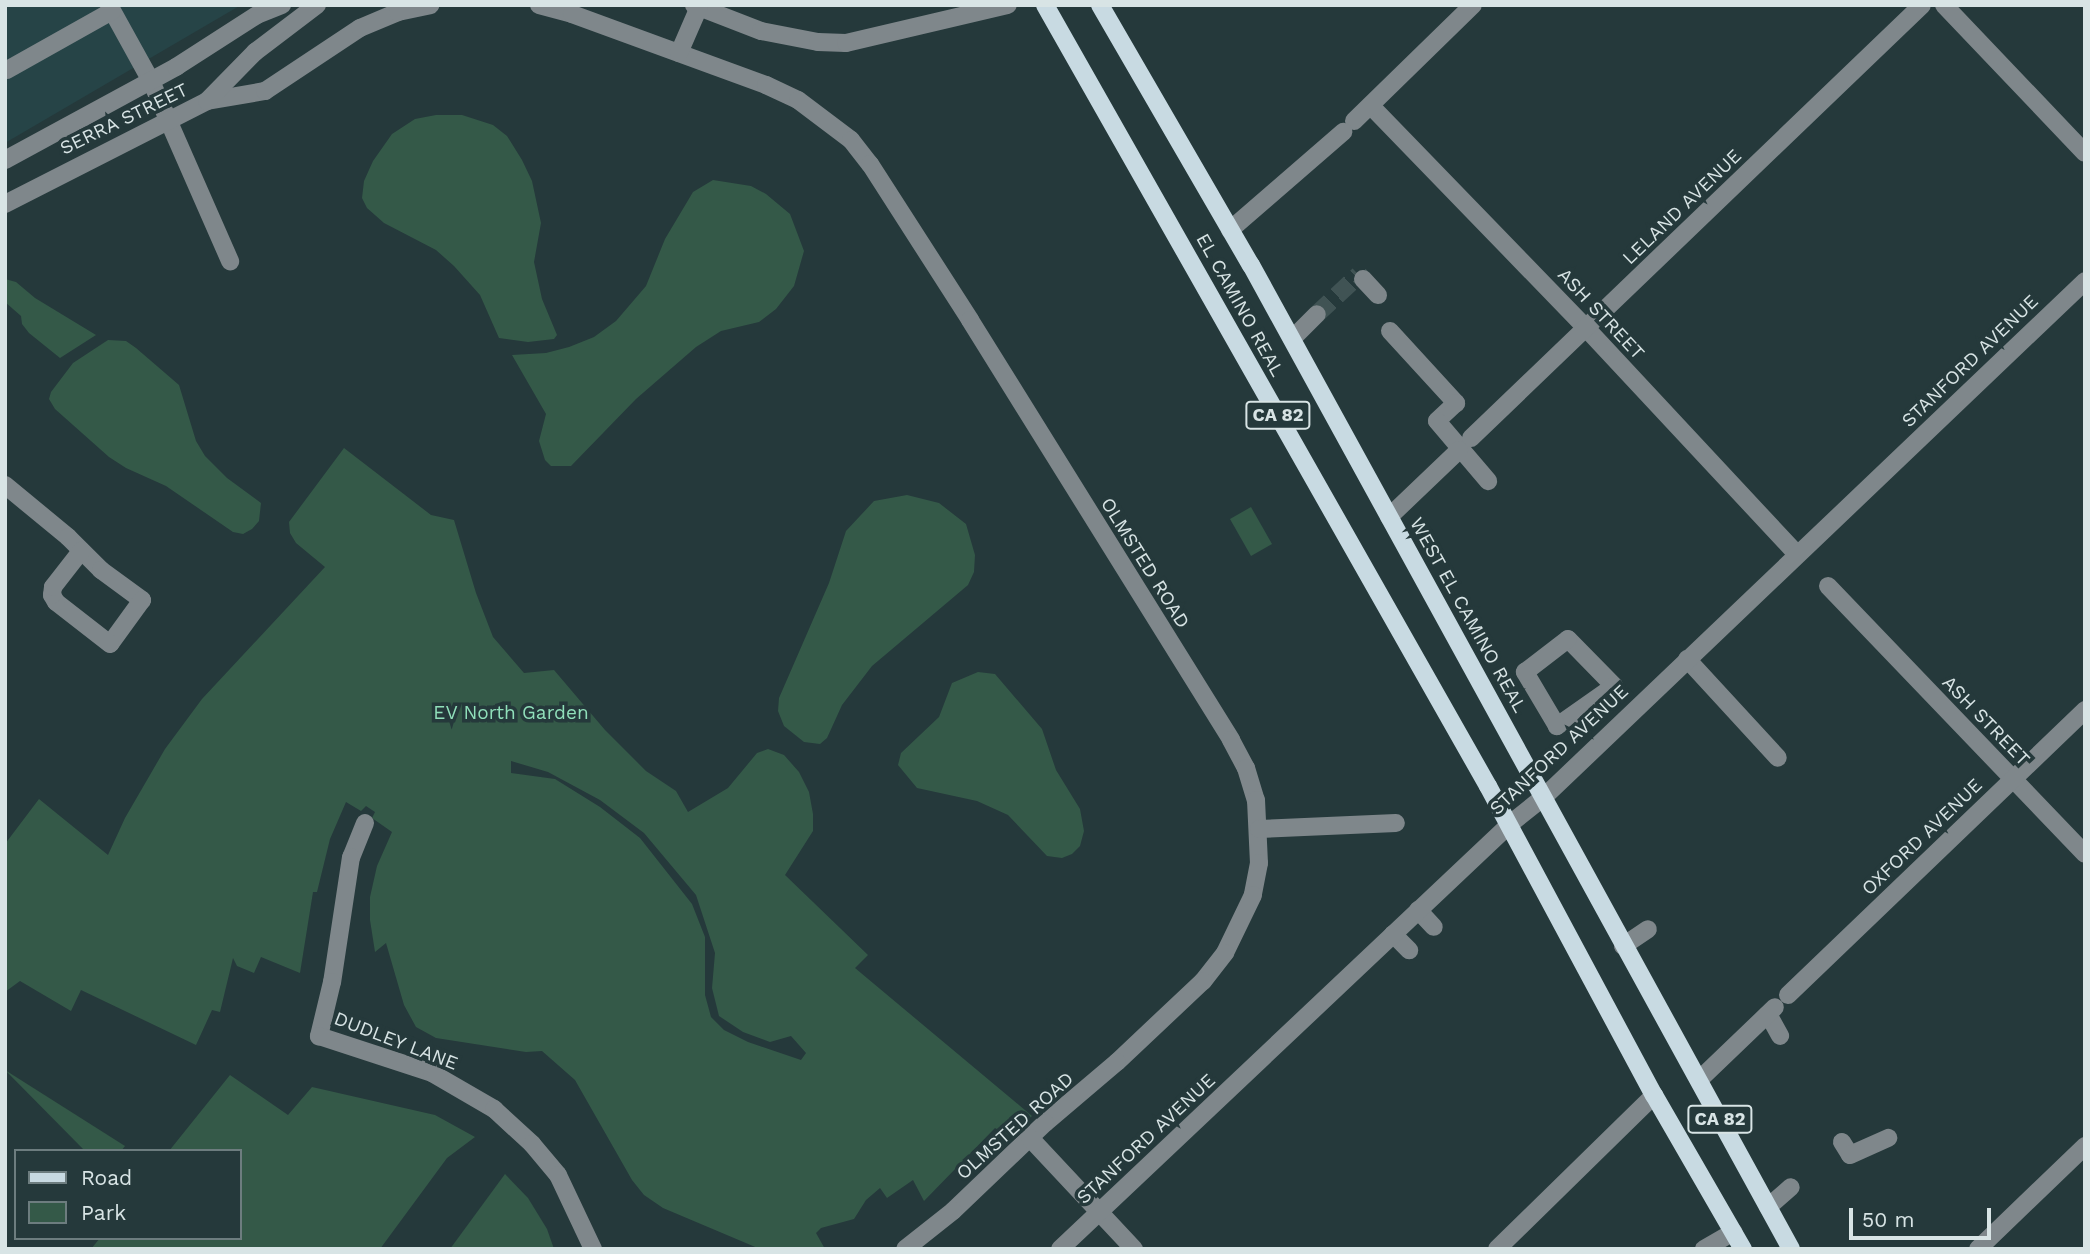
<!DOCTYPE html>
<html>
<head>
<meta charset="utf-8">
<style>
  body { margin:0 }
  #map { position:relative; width:2090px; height:1254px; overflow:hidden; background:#25393b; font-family:"Work Sans",sans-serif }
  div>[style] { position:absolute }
  .built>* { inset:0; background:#264447 }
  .green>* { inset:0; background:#345948 }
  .minor-tunnel>* { height:18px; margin-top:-9px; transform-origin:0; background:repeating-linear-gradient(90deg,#405354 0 18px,transparent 0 27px) }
  .minor>* { height:18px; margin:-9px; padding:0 9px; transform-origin:9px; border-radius:9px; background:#7f878b }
  .major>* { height:18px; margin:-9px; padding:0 9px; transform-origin:9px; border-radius:9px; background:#c8dae2 }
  span { translate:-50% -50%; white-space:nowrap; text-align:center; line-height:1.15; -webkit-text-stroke:7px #25393b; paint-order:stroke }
  .shield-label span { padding:2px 5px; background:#25393b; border:2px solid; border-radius:5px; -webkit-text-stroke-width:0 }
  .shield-label { font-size:18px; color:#d8e4e5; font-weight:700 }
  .street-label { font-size:19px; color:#d8e4e5 }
  .park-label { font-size:19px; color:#90dfba }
  .frame { position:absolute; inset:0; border:7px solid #d8e4e5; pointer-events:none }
  .legend { position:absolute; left:14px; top:1149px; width:228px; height:91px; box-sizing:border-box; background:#25393b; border:2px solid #6d7d7f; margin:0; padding:9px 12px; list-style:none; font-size:21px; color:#d8e4e5 }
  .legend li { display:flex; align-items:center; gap:14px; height:35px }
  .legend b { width:35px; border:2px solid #6d7d7f }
  .scale { position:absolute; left:1849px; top:1208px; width:142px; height:32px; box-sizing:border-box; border:4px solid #d8e4e5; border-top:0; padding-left:9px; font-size:21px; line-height:24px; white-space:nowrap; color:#d8e4e5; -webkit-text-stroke:5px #25393b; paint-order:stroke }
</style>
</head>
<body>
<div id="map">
  <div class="built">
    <div style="clip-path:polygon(5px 5px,241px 5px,5px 143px)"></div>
  </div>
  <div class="green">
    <div style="clip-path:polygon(436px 115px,462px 115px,493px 125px,507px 136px,522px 160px,532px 181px,541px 223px,534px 262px,542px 299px,557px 335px,554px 339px,528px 342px,499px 338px,480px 295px,454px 266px,436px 250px,384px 223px,367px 208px,362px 198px,364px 181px,373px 161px,392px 134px,415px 119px)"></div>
    <div style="clip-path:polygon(713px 180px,751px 186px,766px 194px,790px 214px,804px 251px,794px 286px,776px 309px,759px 322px,721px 331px,696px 347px,636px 399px,571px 466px,551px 466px,545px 460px,539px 441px,546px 414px,512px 355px,546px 353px,569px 347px,594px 337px,616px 321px,646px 286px,665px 239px,693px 192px)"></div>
    <div style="clip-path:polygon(5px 279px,16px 282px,35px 298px,96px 335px,60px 358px,29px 333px,22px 324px,21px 316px,5px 302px)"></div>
    <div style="clip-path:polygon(108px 340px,126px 341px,136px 348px,179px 385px,196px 441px,205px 456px,227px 478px,261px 503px,259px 521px,252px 529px,243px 534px,233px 532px,166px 486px,126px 468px,109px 457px,55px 409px,49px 399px,51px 392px,73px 363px)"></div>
    <div style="clip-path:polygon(evenodd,344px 448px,431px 515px,454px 520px,476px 593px,493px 637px,524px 673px,554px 670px,605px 730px,646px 771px,676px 791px,688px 812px,728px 788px,757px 753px,768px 749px,784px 755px,799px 772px,809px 792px,813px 814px,813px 831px,785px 875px,868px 955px,855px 968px,1032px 1116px,1010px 1137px,995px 1128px,924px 1201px,913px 1180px,887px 1198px,880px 1188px,866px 1200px,854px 1219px,821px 1228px,816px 1233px,825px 1249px,760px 1249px,663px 1208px,644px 1195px,632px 1180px,575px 1080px,542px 1051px,526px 1052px,436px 1038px,416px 1027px,404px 1005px,386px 943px,375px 952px,370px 920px,370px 897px,377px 866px,392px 832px,372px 818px,375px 812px,366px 806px,361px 811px,346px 802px,330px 839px,317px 892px,313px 892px,300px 973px,261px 957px,254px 973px,237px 966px,233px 958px,220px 1012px,212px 1010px,196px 1045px,81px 990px,71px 1011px,20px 981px,5px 992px,5px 844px,39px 799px,108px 855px,125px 818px,165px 749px,202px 699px,325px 567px,296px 543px,290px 533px,289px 522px,344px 448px,511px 761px,548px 772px,600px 800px,644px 833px,696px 895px,715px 953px,712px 988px,719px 1016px,743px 1032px,770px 1042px,791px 1036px,806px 1053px,801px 1060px,748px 1042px,724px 1030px,711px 1017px,705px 995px,705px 937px,692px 904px,640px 838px,600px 807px,555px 779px,511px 773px,511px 761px)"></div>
    <div style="clip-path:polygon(907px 495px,939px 503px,966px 524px,975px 555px,974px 572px,968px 585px,872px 666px,842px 705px,827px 738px,820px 744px,804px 742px,784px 726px,778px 711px,779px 698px,829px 583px,846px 531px,874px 501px)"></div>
    <div style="clip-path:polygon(1251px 507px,1272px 544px,1251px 556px,1230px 519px)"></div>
    <div style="clip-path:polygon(978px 672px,995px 674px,1042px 729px,1056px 770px,1080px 809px,1084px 831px,1080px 846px,1072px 854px,1062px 858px,1047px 856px,1008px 815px,977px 801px,917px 788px,898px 765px,901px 753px,939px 717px,952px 683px)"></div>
    <div style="clip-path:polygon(5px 1070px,125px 1146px,121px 1151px,85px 1151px)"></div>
    <div style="clip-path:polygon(230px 1075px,288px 1115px,312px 1087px,435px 1115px,475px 1137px,447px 1158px,380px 1249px,91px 1249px,100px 1238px,240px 1238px,240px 1151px,169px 1151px)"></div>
    <div style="clip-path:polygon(505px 1174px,528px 1198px,547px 1229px,554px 1249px,450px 1249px)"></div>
  </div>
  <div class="minor-tunnel">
    <div style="left:1317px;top:314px;width:57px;rotate:-42.9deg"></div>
    <div style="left:1359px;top:275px;width:6px;rotate:45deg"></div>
  </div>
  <div class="minor">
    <div style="left:109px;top:5px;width:87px;rotate:61.1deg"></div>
    <div style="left:151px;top:81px;width:197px;rotate:66.3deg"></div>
    <div style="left:539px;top:5px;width:34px;rotate:15deg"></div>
    <div style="left:572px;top:14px;width:207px;rotate:20.1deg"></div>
    <div style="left:766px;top:85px;width:35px;rotate:25deg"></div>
    <div style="left:798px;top:100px;width:66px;rotate:37deg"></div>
    <div style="left:851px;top:140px;width:31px;rotate:52deg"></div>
    <div style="left:870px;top:164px;width:185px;rotate:57.3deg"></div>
    <div style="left:970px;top:320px;width:494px;rotate:58.1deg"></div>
    <div style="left:1231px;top:740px;width:32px;rotate:62deg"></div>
    <div style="left:1246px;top:768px;width:34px;rotate:73deg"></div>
    <div style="left:1256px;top:800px;width:63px;rotate:87.3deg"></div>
    <div style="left:1259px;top:863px;width:33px;rotate:101deg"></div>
    <div style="left:1253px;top:895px;width:64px;rotate:115.8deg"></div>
    <div style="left:1225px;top:953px;width:36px;rotate:128deg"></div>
    <div style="left:1203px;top:981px;width:118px;rotate:136.7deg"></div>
    <div style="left:1117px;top:1062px;width:94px;rotate:139.7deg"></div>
    <div style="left:1045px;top:1123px;width:127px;rotate:136.3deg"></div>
    <div style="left:953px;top:1211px;width:61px;rotate:141.6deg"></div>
    <div style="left:694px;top:5px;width:72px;rotate:21.2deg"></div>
    <div style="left:761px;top:31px;width:58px;rotate:10.9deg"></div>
    <div style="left:818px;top:42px;width:28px;rotate:2deg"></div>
    <div style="left:846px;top:43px;width:166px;rotate:-13.2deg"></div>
    <div style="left:1944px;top:5px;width:204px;rotate:46.4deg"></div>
    <div style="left:679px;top:53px;width:50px;rotate:-66.5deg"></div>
    <div style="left:7px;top:70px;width:120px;rotate:-29.3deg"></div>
    <div style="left:207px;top:101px;width:59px;rotate:-9.8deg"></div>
    <div style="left:265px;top:91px;width:114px;rotate:-33.6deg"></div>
    <div style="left:360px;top:28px;width:41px;rotate:-22.8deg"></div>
    <div style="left:398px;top:12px;width:33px;rotate:-12deg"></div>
    <div style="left:1371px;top:106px;width:309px;rotate:45.9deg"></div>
    <div style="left:1586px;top:328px;width:309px;rotate:47deg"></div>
    <div style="left:1354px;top:121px;width:166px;rotate:-44.3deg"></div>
    <div style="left:5px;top:160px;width:195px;rotate:-28.5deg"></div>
    <div style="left:176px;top:67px;width:96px;rotate:-32.7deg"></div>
    <div style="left:257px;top:15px;width:27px;rotate:-22deg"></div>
    <div style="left:5px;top:204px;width:227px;rotate:-27deg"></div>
    <div style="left:207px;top:101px;width:69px;rotate:-45.6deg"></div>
    <div style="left:255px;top:52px;width:78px;rotate:-37.2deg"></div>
    <div style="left:1230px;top:230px;width:150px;rotate:-40.9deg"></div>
    <div style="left:1363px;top:279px;width:22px;rotate:47deg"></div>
    <div style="left:1390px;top:331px;width:98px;rotate:47.5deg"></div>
    <div style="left:1456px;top:403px;width:26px;rotate:137deg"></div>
    <div style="left:1437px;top:421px;width:79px;rotate:49.6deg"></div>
    <div style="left:1292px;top:339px;width:35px;rotate:-45deg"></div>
    <div style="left:1471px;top:438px;width:625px;rotate:-43.83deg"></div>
    <div style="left:5px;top:485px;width:82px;rotate:39.5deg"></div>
    <div style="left:68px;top:537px;width:47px;rotate:45deg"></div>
    <div style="left:101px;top:570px;width:51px;rotate:36.2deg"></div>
    <div style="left:142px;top:600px;width:54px;rotate:126deg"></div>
    <div style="left:110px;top:644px;width:68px;rotate:-142.1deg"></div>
    <div style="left:56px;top:602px;width:8px;rotate:-120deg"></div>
    <div style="left:52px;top:595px;width:8px;rotate:-83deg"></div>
    <div style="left:53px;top:587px;width:46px;rotate:-52.1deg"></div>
    <div style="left:1389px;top:517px;width:97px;rotate:-43.7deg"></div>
    <div style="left:1828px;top:586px;width:371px;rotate:46.2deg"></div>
    <div style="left:1568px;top:639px;width:66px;rotate:45.6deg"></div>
    <div style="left:1614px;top:686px;width:70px;rotate:144.9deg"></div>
    <div style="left:1557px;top:726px;width:63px;rotate:-120.7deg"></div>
    <div style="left:1525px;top:672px;width:54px;rotate:-37.5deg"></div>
    <div style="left:1687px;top:659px;width:134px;rotate:47.4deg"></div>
    <div style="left:365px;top:823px;width:37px;rotate:112deg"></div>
    <div style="left:351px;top:857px;width:126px;rotate:98.6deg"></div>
    <div style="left:332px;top:982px;width:56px;rotate:103.5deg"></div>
    <div style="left:319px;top:1036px;width:119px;rotate:18.1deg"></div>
    <div style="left:432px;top:1073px;width:72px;rotate:30.1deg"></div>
    <div style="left:494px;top:1109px;width:52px;rotate:42.6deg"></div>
    <div style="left:532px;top:1144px;width:40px;rotate:50deg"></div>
    <div style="left:558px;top:1175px;width:82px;rotate:64.7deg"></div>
    <div style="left:1259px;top:829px;width:137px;rotate:-2.5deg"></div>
    <div style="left:1418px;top:910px;width:23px;rotate:47deg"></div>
    <div style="left:1393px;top:934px;width:23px;rotate:45deg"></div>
    <div style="left:1623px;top:946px;width:30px;rotate:-34deg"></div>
    <div style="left:1788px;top:995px;width:412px;rotate:-43.8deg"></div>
    <div style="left:1768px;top:1014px;width:25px;rotate:61deg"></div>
    <div style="left:1699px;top:1080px;width:105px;rotate:-43.8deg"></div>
    <div style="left:1030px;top:1138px;width:152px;rotate:46.9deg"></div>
    <div style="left:1842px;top:1142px;width:15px;rotate:58deg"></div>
    <div style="left:1850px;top:1155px;width:42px;rotate:-24.1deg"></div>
    <div style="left:1768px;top:1207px;width:30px;rotate:-41deg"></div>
    <div style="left:1060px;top:1249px;width:619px;rotate:-43.36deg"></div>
    <div style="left:1510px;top:824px;width:45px;rotate:-38.7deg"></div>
    <div style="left:1545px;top:796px;width:746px;rotate:-43.64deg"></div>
    <div style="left:1497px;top:1249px;width:220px;rotate:-44.4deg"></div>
    <div style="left:1704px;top:1249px;width:34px;rotate:-30deg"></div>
    <div style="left:1978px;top:1249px;width:149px;rotate:-43.9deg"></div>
  </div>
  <div class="major">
    <div style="left:1045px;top:5px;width:898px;rotate:60.44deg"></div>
    <div style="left:1488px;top:786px;width:351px;rotate:61.8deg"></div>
    <div style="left:1654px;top:1095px;width:178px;rotate:60deg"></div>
    <div style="left:1100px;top:5px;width:301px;rotate:59.9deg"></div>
    <div style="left:1251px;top:265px;width:1122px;rotate:61.24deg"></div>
  </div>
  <div class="shield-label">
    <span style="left:1278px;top:415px">CA 82</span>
    <span style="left:1720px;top:1119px">CA 82</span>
  </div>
  <div class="street-label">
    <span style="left:124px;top:119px;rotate:-26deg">SERRA STREET</span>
    <span style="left:1682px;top:207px;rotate:-44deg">LELAND AVENUE</span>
    <span style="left:1240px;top:305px;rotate:61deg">EL CAMINO REAL</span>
    <span style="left:1601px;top:314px;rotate:47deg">ASH STREET</span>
    <span style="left:1970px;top:361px;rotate:-44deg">STANFORD AVENUE</span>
    <span style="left:1145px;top:563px;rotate:58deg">OLMSTED ROAD</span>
    <span style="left:1468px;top:615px;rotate:61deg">WEST EL CAMINO REAL</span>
    <span style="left:1986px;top:721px;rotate:46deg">ASH STREET</span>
    <span style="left:1559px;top:750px;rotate:-43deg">STANFORD AVENUE</span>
    <span style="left:1922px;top:837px;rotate:-44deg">OXFORD AVENUE</span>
    <span style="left:396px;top:1041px;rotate:21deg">DUDLEY LANE</span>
    <span style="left:1015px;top:1126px;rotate:-42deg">OLMSTED ROAD</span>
    <span style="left:1146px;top:1139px;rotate:-43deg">STANFORD AVENUE</span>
  </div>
  <div class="park-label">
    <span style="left:511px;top:713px">EV North Garden</span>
  </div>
  <div class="frame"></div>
  <ul class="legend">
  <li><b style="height:9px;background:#c8dae2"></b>Road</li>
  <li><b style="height:19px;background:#345948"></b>Park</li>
  </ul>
  <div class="scale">50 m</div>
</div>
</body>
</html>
